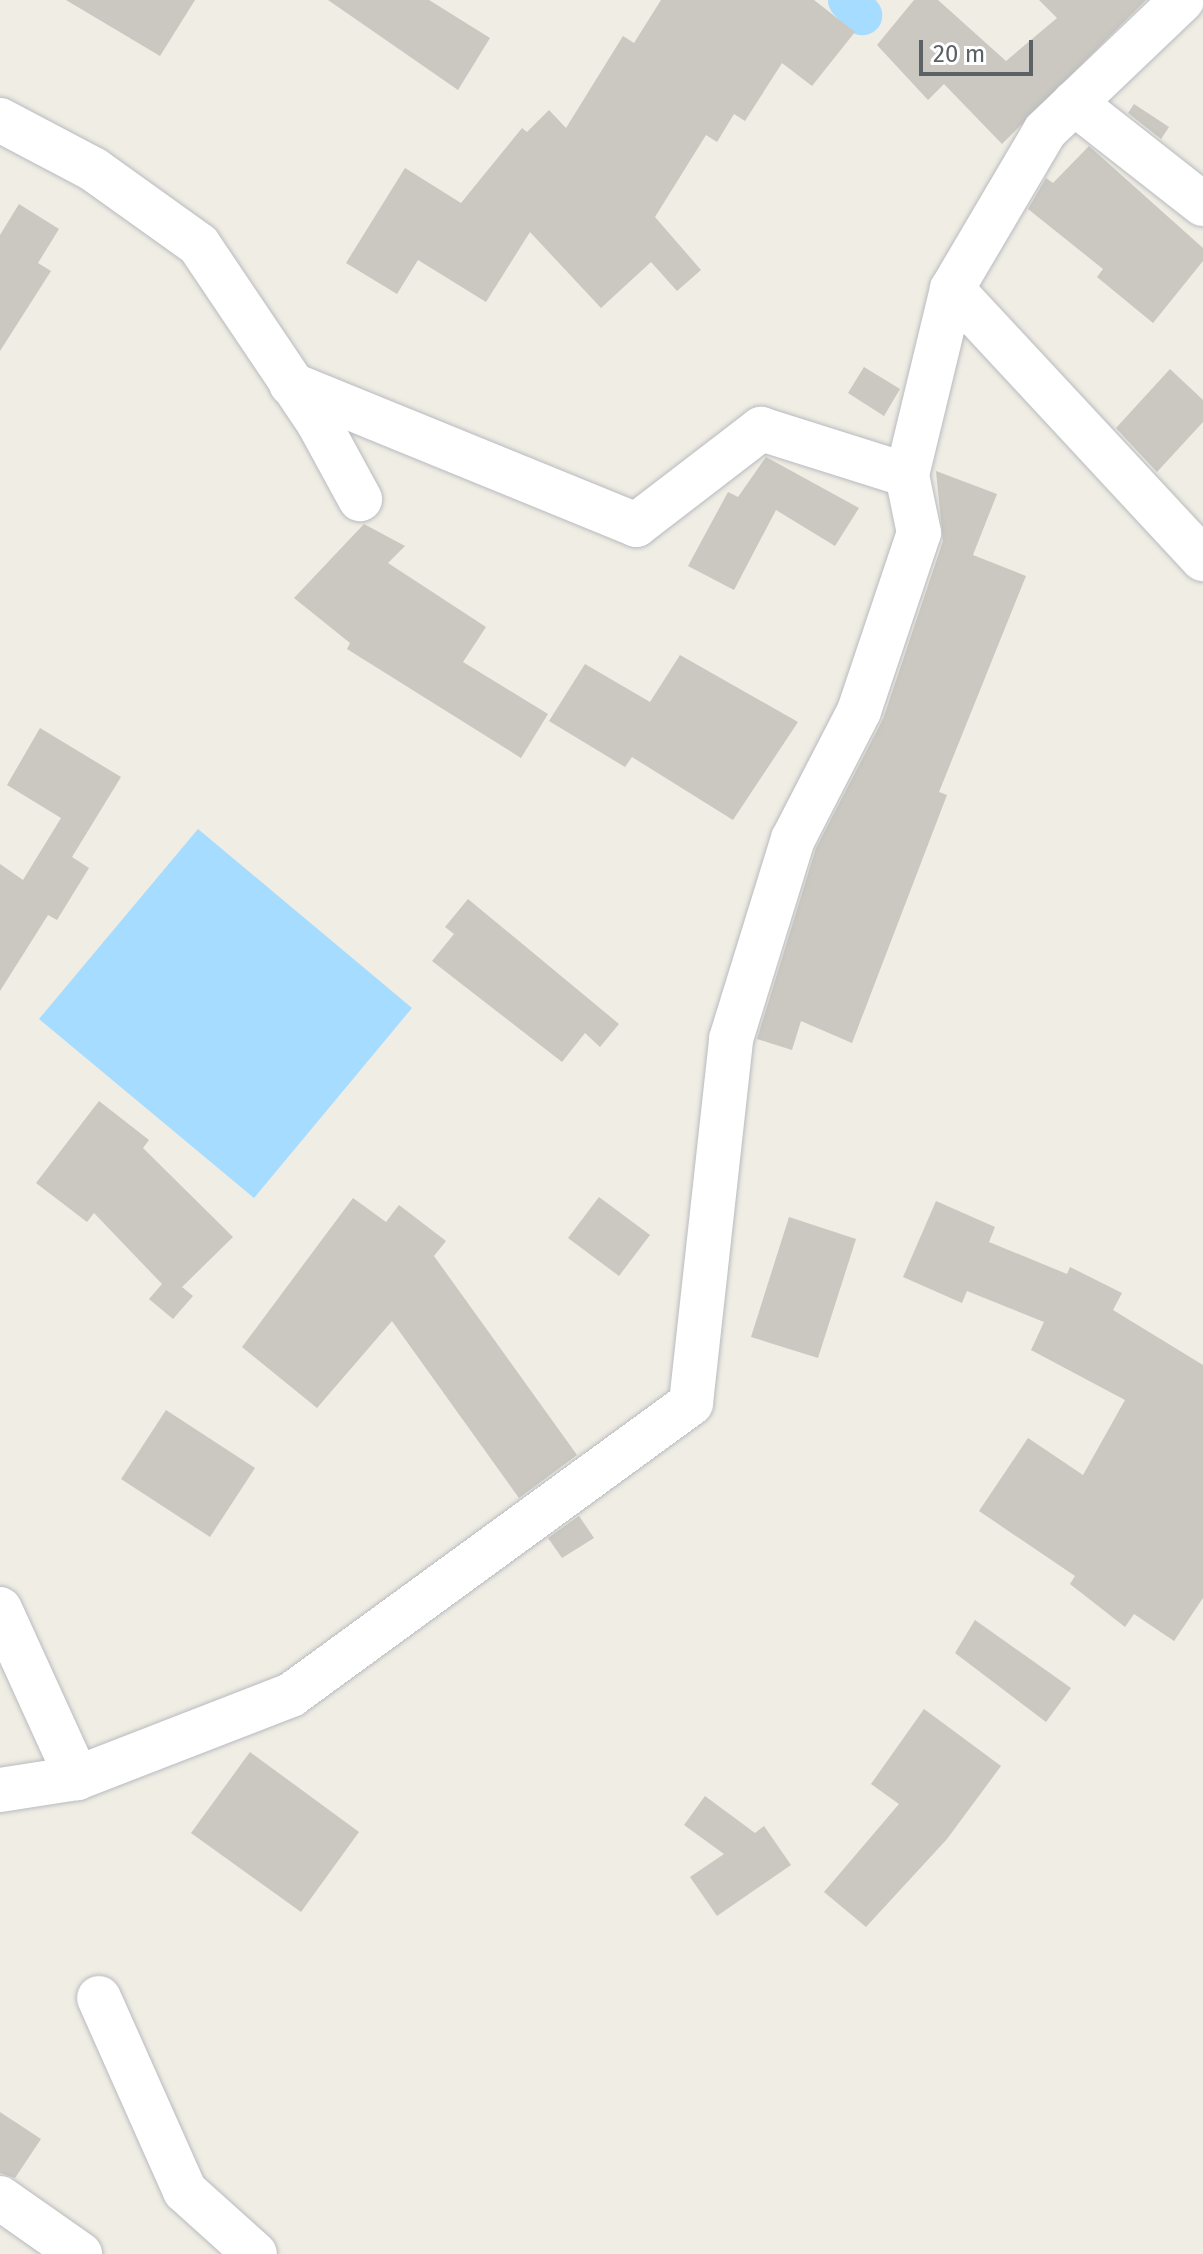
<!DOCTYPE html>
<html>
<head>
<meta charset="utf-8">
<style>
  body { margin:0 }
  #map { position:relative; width:1203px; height:2254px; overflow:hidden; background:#f0ede4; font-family:"Fira Sans",sans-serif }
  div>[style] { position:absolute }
  .water>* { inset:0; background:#a5dcff }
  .canal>* { height:40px; margin:-20px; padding:0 20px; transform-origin:20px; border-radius:20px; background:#a5dcff }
  .building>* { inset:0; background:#cbc7c1 }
  .roads { filter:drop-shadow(0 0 2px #b7bbbf) drop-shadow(0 0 2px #b7bbbf) }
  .minor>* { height:44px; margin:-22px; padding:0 22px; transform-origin:22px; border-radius:22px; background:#fff }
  span { translate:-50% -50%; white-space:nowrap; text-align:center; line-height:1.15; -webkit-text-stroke:8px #fff; paint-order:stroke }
  .scale { position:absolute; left:919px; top:40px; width:114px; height:36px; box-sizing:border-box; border:4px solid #5c6166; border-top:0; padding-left:10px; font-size:24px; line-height:28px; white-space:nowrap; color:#5c6166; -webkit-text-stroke:6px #fff; paint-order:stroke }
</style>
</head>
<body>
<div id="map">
  <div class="water">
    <div style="clip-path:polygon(198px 829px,412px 1008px,254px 1198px,39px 1019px)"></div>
  </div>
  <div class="canal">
    <div style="left:848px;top:0;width:21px;rotate:47deg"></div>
  </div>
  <div class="building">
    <div style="clip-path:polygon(66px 0,195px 0,160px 56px)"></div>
    <div style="clip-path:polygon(328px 0,429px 0,490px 38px,458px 90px)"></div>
    <div style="clip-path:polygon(661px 0,814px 0,855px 32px,812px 86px,782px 63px,745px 121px,734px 114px,717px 142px,706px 135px,655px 217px,701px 270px,677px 291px,651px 262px,601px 308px,530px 232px,486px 302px,418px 260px,397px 294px,346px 263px,405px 168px,461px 203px,522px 128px,527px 132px,549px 110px,566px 128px,623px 36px,634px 43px)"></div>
    <div style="clip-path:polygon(914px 0,938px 0,1006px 61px,1057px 18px,1039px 0,1146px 0,1002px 144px,944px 84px,928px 100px,877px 45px)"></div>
    <div style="clip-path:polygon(1134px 104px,1169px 127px,1161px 139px,1128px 113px)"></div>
    <div style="clip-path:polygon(1089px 146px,1203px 248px,1203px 261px,1153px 323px,1097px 277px,1103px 269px,1028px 209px,1046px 178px,1053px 183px)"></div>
    <div style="clip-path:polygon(19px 204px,59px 229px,38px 263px,51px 271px,0 351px,0 235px)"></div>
    <div style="clip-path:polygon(864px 367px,900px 389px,884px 416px,848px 393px)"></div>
    <div style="clip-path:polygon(1170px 369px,1203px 400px,1203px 422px,1157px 472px,1116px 428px)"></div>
    <div style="clip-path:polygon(766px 457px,859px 508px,835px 546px,776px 510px,734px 590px,688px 566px,728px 492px,738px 497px)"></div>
    <div style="clip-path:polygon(936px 471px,997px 494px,973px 555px,1026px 576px,939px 792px,947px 795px,852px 1043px,801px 1021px,792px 1050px,757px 1039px,816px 848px,883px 719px,943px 541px)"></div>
    <div style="clip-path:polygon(364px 524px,405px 546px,388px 563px,486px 627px,463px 662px,548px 714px,521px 758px,347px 649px,350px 643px,294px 598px)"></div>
    <div style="clip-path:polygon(680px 655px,798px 722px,733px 820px,632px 757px,625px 767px,549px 721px,585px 664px,650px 702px)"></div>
    <div style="clip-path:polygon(40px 728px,121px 777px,72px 857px,89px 868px,57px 920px,48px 915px,0 991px,0 864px,23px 880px,61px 818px,7px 785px)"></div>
    <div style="clip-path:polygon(468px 899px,619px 1024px,600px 1047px,585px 1033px,562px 1062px,432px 961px,454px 934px,445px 927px)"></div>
    <div style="clip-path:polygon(99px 1101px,149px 1140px,143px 1148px,233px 1237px,182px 1287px,193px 1296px,173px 1319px,149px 1299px,162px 1284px,94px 1213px,87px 1222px,36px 1183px)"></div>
    <div style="clip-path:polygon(599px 1197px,650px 1235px,619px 1276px,568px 1238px)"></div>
    <div style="clip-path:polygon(353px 1198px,386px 1222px,399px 1205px,446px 1241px,434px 1256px,577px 1455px,519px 1498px,392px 1321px,317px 1408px,242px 1347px)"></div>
    <div style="clip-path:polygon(936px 1201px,995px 1227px,989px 1242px,1067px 1274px,1070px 1267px,1122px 1293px,1113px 1310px,1203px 1365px,1203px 1598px,1174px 1641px,1134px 1614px,1125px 1627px,1070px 1584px,1075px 1576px,979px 1511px,1028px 1438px,1083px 1475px,1125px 1400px,1031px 1350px,1044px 1322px,967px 1291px,962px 1303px,903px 1277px)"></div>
    <div style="clip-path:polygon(789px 1217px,856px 1239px,818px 1358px,751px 1337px)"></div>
    <div style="clip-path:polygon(166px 1410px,255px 1468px,210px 1537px,121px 1479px)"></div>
    <div style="clip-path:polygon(579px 1516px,594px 1538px,562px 1558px,548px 1538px)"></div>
    <div style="clip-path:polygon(975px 1620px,1071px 1688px,1046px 1722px,955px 1653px)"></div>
    <div style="clip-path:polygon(924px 1709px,1001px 1766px,947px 1839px,866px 1927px,824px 1892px,899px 1804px,871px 1784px)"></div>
    <div style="clip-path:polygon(250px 1752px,359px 1832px,301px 1912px,191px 1833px)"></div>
    <div style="clip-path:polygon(705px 1796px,755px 1833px,764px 1826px,791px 1865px,717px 1916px,690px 1877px,724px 1854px,684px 1825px)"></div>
    <div style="clip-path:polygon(0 2112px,41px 2139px,15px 2178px,0 2173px)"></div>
  </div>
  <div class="roads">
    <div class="minor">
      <div style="left:1074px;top:103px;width:164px;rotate:38.1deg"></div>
      <div style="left:0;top:120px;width:105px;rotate:27.8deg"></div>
      <div style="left:93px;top:169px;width:130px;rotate:35.6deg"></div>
      <div style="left:199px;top:245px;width:213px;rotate:56.1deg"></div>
      <div style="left:318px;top:422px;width:88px;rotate:61.4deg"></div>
      <div style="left:952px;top:289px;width:369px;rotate:47.1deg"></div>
      <div style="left:291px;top:384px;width:373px;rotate:22.2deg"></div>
      <div style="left:636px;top:525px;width:158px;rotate:-37.5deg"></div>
      <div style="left:761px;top:429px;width:153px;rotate:17.5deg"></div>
      <div style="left:0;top:1609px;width:186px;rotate:65.5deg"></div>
      <div style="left:0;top:1790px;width:78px;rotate:-8.9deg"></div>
      <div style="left:77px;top:1778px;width:230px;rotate:-21.2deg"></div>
      <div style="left:291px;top:1695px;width:495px;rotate:-36.1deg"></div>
      <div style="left:691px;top:1403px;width:366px;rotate:-83.7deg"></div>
      <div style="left:731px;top:1039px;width:209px;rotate:-72.8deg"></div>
      <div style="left:793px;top:839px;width:144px;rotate:-62.7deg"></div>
      <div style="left:859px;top:711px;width:188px;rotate:-71.4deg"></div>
      <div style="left:919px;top:533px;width:59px;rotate:-101.7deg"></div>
      <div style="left:907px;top:475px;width:191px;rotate:-76.4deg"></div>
      <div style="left:952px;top:289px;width:183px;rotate:-59.5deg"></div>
      <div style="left:1045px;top:131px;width:190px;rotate:-43.7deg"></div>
      <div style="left:99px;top:1998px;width:211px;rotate:66deg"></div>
      <div style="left:185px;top:2191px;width:94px;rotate:42deg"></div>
      <div style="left:0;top:2198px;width:98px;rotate:35deg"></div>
    </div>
  </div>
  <div class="scale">20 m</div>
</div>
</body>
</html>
